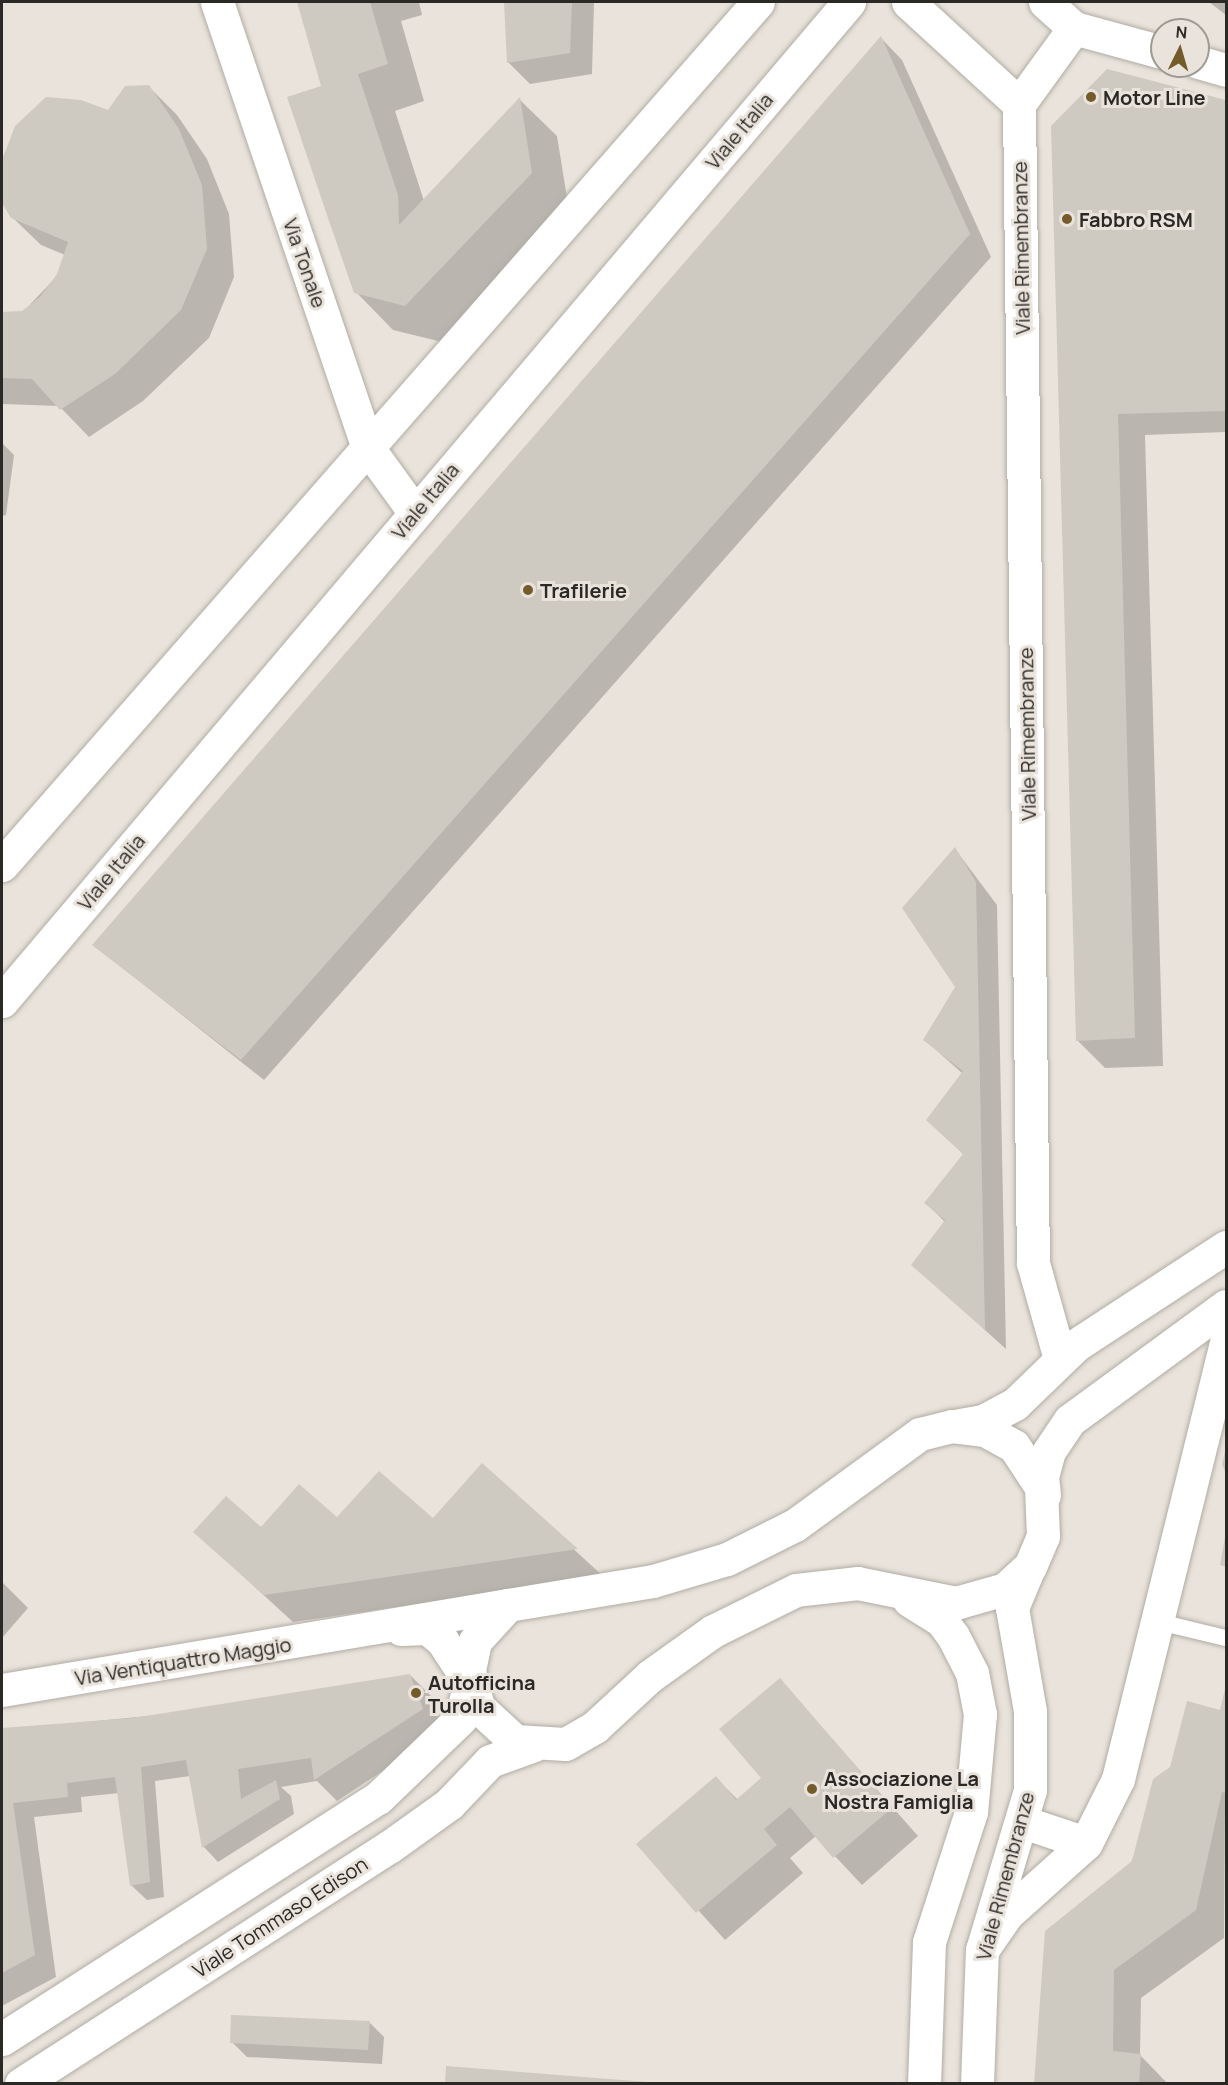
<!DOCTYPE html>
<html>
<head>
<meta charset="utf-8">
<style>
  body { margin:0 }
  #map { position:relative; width:1228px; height:2085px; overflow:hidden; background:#e9e3db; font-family:Manrope,sans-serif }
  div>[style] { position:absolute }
  .shadow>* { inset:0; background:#0003 }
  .building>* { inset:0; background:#cfcac1 }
  .roads { filter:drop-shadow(0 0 2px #b1aca4) drop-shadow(0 0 2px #b1aca4) }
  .lane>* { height:16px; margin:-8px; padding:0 8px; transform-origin:8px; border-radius:8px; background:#fff }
  .street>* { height:33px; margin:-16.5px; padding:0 16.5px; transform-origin:16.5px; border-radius:16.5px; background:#fff }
  .secondary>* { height:33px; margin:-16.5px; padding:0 16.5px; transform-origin:16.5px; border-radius:16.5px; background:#fff }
  .primary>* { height:33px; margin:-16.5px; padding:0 16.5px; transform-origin:16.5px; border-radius:16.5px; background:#fff }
  .dots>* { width:16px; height:16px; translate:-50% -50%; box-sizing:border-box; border:3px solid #e9e3db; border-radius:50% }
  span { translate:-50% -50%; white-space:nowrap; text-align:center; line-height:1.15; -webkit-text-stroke:6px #e9e3db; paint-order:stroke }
  .poi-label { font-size:20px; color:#2b2926; font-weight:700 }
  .left { translate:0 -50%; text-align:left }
  .street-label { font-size:20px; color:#2b2926 }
  .frame { position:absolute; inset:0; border:3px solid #2b2926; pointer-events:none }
  .north { position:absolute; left:1150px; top:18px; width:60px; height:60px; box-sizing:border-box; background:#e9e3db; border:2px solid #9d9993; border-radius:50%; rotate:5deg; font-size:16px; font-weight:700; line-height:24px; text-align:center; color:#2b2926 }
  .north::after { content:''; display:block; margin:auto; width:21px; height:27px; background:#745b2c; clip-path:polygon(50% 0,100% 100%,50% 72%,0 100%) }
</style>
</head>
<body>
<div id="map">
  <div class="shadow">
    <div style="clip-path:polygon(299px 2px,419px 2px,422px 15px,401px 21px,424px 101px,395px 111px,424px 201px,520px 100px,557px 136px,569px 210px,442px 342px,393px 330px,356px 292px,323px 87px)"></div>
    <div style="clip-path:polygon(506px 2px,594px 2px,592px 74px,530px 84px,508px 62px)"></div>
    <div style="clip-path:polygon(1209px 2px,1226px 2px,1226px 15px)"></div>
    <div style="clip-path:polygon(881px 38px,902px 60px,991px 257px,264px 1080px,94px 945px)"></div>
    <div style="clip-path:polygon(1107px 71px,1226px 102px,1226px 432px,1145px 435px,1163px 1066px,1105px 1068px,1077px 1040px)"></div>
    <div style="clip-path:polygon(149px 87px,177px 115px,207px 159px,229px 214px,234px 277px,209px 338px,143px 401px,89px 437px,59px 406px,2px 404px,2px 314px,23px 312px,59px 274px,65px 255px,41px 245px,12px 217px,3px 203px,2px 165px,16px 127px,109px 111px)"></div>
    <div style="clip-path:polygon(2px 443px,14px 455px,6px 515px,2px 516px)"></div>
    <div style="clip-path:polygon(955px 849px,997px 905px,1006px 1349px,913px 1265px,945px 1222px,926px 1203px,964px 1155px,928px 1120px,963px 1074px,925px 1040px,957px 987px)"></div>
    <div style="clip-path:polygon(482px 1465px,604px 1577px,293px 1622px,195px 1532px,338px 1520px,433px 1521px)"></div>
    <div style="clip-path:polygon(2px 1582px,28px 1608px,2px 1638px)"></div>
    <div style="clip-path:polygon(410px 1675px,432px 1697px,443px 1731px,337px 1801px,317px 1781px,281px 1787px,291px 1796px,294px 1814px,218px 1862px,204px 1847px,190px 1776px,155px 1781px,164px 1897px,147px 1900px,132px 1886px,119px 1793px,81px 1797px,82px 1812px,34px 1817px,56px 1977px,2px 2006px,2px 1730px,179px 1713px)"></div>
    <div style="clip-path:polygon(780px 1680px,918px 1836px,862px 1885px,816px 1836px,790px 1858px,803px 1873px,725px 1940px,639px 1844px,716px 1778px,738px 1800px,763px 1778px)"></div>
    <div style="clip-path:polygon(1226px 1688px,1224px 1938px,1141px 1998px,1140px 2055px,1168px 2084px,1035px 2084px,1172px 1768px,1221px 1711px)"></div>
    <div style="clip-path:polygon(369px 2022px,384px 2037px,382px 2064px,247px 2057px,232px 2042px)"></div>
  </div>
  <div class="building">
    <div style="clip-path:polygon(297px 2px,370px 2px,388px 64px,358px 74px,398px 195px,399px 225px,520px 97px,532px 173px,405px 306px,354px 293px,328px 218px,287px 97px,321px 86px)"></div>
    <div style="clip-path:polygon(504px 2px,572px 2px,570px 53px,507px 63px)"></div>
    <div style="clip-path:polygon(881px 36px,970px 234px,241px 1060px,92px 945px)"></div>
    <div style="clip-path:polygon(1107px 69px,1226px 100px,1226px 411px,1118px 414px,1135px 1038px,1076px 1041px,1051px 126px)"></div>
    <div style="clip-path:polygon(149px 85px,179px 129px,202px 185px,207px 249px,181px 310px,115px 374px,60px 410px,32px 379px,2px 378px,2px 312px,22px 311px,40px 297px,57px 274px,68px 242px,11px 218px,2px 203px,2px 160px,15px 126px,46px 97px,81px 100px,108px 110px,125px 86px)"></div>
    <div style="clip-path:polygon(955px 847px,976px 882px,985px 1330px,911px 1265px,945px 1220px,924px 1203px,963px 1154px,926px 1120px,963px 1071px,923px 1040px,955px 987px,902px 908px)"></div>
    <div style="clip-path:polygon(1226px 1448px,1226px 1474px,1222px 1464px)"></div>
    <div style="clip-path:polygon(482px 1463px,578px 1549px,264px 1595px,193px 1532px,226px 1496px,261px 1527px,299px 1484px,337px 1517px,379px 1471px,433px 1518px)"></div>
    <div style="clip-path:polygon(1225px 1537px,1226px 1537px,1226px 1567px,1220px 1565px)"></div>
    <div style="clip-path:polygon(410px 1674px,423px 1709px,314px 1780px,311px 1758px,238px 1769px,241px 1799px,276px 1780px,280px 1799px,202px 1848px,186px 1760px,141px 1767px,150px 1882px,130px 1886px,115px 1777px,67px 1783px,68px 1797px,13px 1803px,35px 1955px,2px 1973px,2px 1728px,133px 1718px)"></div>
    <div style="clip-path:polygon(780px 1678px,892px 1808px,833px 1858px,790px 1807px,764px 1829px,777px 1845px,696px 1913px,636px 1844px,716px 1776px,736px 1800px,761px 1778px,719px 1729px)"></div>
    <div style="clip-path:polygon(1226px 1685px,1226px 1793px,1222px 1792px,1196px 1910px,1114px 1970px,1113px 2051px,1141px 2054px,1139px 2084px,1034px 2084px,1045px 1931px,1132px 1861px,1153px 1779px,1170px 1767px,1187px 1701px,1220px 1710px)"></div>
    <div style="clip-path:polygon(231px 2015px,370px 2021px,368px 2050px,230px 2043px)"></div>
    <div style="clip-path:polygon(446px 2066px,647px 2082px,646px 2084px,445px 2084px)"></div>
  </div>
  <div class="roads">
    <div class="lane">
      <div style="left:1155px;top:1621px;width:73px;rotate:13.5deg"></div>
    </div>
    <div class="street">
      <div style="left:217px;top:2px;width:471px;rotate:71.3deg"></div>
      <div style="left:368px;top:448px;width:80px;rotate:54.1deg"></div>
      <div style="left:1045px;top:2px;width:39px;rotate:42deg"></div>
      <div style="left:1074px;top:28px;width:91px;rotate:15.3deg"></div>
      <div style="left:1198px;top:62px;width:29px;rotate:16deg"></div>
      <div style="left:1019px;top:104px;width:94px;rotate:-54.1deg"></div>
      <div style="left:401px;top:1629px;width:26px;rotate:-2deg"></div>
      <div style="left:427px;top:1628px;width:19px;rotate:39deg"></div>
      <div style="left:442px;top:1640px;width:51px;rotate:56.9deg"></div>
      <div style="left:2px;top:1690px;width:513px;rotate:-9.54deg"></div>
    </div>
    <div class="secondary">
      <div style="left:908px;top:2px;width:151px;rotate:42.6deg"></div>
      <div style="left:1019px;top:104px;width:1159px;rotate:89.31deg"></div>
      <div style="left:1033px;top:1263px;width:100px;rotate:74.3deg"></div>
      <div style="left:960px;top:1425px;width:23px;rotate:-10deg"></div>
      <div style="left:983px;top:1421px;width:36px;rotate:-28deg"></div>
      <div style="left:1015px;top:1404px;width:85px;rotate:-44deg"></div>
      <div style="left:1076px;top:1345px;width:179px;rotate:-33.2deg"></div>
      <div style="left:952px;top:1426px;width:33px;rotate:7deg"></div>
      <div style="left:985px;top:1430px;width:33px;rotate:29deg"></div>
      <div style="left:1014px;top:1446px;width:49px;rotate:56.6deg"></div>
      <div style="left:1041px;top:1487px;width:49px;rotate:87.7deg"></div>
      <div style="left:1043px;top:1536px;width:33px;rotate:113deg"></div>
      <div style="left:1030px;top:1566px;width:34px;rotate:137deg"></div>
      <div style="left:1005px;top:1589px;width:51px;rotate:164.1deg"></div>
      <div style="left:956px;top:1603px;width:100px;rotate:-168.5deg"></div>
      <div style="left:858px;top:1583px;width:62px;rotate:173.6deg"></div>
      <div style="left:796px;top:1590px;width:93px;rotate:153.7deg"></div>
      <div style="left:713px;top:1631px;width:77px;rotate:144.5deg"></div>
      <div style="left:650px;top:1676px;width:75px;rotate:137.2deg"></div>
      <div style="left:595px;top:1727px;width:34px;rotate:150deg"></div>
      <div style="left:565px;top:1744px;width:50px;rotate:-176.6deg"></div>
      <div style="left:515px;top:1741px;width:50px;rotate:-137.4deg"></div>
      <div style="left:478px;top:1707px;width:38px;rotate:-104deg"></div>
      <div style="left:469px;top:1670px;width:30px;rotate:-78deg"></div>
      <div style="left:475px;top:1641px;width:49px;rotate:-47.5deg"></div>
      <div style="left:508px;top:1605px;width:147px;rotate:-9.4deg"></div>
      <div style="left:653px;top:1581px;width:77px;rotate:-16.6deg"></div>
      <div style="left:727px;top:1559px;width:76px;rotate:-26.6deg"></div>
      <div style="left:795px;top:1525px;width:155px;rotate:-36.1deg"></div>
      <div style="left:920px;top:1434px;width:33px;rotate:-14deg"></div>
      <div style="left:1044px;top:1495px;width:18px;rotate:-96deg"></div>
      <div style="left:1042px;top:1477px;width:27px;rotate:-75deg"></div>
      <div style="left:1049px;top:1451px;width:37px;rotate:-56deg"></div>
      <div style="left:1070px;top:1420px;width:193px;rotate:-36.2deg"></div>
      <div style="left:909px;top:1600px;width:39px;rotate:32deg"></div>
      <div style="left:942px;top:1621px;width:19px;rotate:54deg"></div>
      <div style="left:953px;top:1636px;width:42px;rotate:62.8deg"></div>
      <div style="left:972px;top:1673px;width:42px;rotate:79deg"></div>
      <div style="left:980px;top:1714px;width:98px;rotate:95.2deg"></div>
      <div style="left:971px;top:1812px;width:137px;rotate:107.9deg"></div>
      <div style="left:929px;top:1942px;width:142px;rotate:92deg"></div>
      <div style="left:1023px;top:1822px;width:66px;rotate:18.4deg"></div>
      <div style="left:982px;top:1950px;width:44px;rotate:-55.2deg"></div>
      <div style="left:1007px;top:1914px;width:106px;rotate:-41.9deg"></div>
      <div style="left:1086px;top:1843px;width:72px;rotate:-63.4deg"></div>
      <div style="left:1118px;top:1779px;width:451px;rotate:-76.1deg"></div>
      <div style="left:2px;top:2039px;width:447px;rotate:-32.7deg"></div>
      <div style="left:378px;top:1798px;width:115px;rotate:-43.9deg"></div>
      <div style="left:461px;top:1718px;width:36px;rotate:-76deg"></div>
      <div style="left:21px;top:2084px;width:438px;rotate:-32.8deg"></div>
      <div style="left:389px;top:1847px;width:74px;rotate:-35.6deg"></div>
      <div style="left:449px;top:1804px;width:59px;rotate:-46.4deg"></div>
      <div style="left:490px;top:1761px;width:45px;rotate:-19.7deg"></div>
      <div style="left:977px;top:2084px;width:134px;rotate:-87.9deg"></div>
      <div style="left:982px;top:1950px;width:167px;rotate:-73.3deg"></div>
      <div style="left:1030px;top:1790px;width:79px;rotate:-90deg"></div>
      <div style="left:1030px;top:1711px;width:105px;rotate:-99.9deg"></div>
      <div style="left:1012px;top:1608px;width:41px;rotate:-67.2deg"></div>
    </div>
    <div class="primary">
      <div style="left:2px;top:865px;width:1147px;rotate:-48.78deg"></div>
      <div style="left:2px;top:1001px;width:1310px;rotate:-49.71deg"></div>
    </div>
  </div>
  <div class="dots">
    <div style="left:1091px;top:97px;background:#745b2c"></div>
    <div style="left:1067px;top:219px;background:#745b2c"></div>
    <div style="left:528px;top:590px;background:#745b2c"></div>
    <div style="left:416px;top:1693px;background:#745b2c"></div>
    <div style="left:812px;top:1789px;background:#745b2c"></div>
  </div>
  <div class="poi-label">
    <span class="left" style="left:1103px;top:97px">Motor Line</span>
    <span class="left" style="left:1079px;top:219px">Fabbro RSM</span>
    <span class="left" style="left:540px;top:590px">Trafilerie</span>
    <span class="left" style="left:428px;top:1694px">Autofficina<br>Turolla</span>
    <span class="left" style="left:824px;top:1790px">Associazione La<br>Nostra Famiglia</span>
  </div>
  <div class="street-label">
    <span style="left:739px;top:131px;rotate:-50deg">Viale Italia</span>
    <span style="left:1021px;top:248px;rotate:-91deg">Viale Rimembranze</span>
    <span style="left:305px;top:263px;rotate:71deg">Via Tonale</span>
    <span style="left:425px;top:501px;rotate:-50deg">Viale Italia</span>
    <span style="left:1027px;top:734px;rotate:-91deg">Viale Rimembranze</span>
    <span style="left:111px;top:872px;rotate:-50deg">Viale Italia</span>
    <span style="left:183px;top:1661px;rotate:-9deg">Via Ventiquattro Maggio</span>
    <span style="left:1005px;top:1876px;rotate:-75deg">Viale Rimembranze</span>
    <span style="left:280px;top:1917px;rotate:-33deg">Viale Tommaso Edison</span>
  </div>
  <div class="frame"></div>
  <div class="north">N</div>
</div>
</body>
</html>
